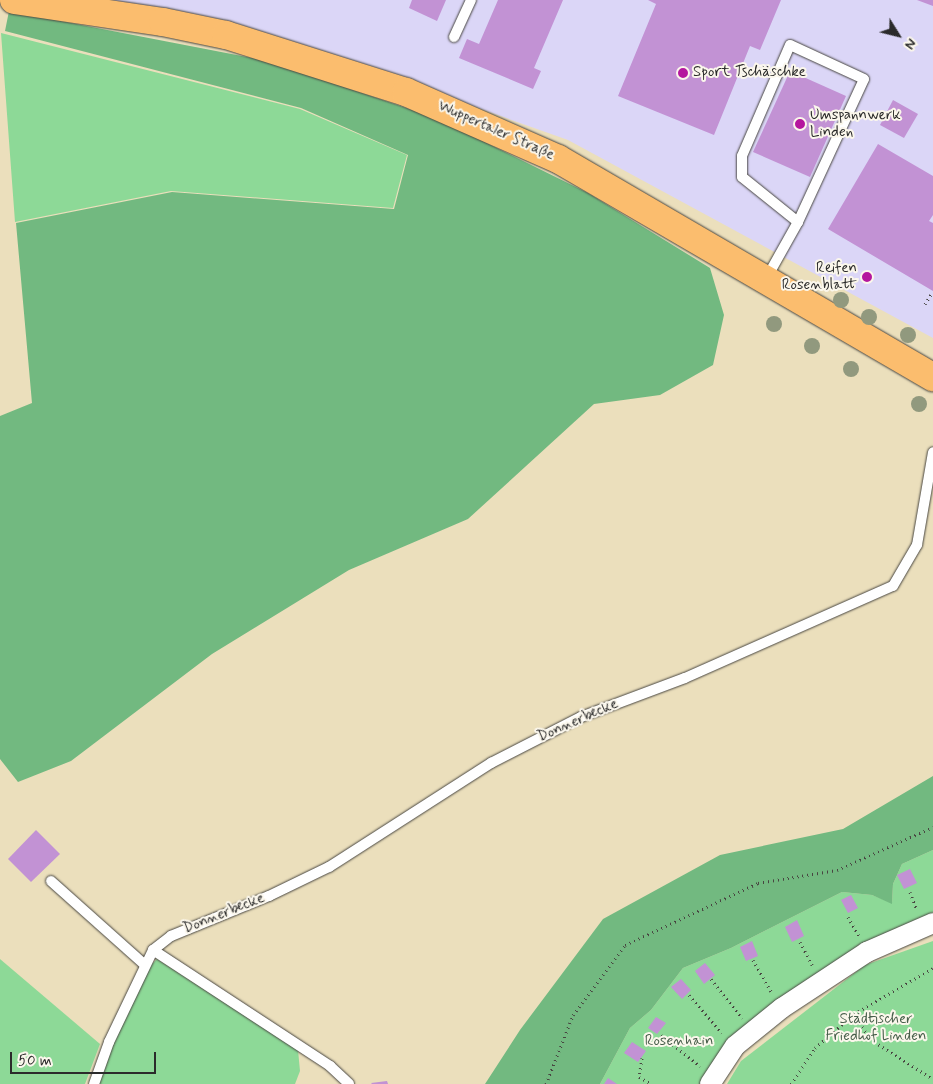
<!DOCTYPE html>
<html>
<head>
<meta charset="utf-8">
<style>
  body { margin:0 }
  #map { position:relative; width:933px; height:1084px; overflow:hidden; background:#ebdfbc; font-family:Mynerve,sans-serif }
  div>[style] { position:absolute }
  .built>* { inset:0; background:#dbd6f7 }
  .green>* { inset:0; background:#8dd997 }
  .forest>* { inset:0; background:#72b980 }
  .building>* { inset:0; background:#c292d4 }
  .path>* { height:3px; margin-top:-1.5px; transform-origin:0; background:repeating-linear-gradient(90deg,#484641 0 1px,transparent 0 5px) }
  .roads { filter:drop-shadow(0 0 1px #484641) drop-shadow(0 0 1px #484641) }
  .lane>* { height:10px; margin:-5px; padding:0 5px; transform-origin:5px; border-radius:5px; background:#fff }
  .street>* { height:20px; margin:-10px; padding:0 10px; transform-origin:10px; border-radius:10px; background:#fff }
  .primary>* { height:28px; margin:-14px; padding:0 14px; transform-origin:14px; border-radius:14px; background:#fbbd6e }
  .trees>* { width:16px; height:16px; margin:-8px; border-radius:50%; background:#91997e }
  .dots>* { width:14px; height:14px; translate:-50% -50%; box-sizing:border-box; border:2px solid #fbf7ec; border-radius:50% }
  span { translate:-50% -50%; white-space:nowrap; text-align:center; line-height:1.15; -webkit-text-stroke:4px #fbf7ec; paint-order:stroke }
  .poi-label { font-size:15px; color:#2b2b2b }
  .left { translate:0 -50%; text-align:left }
  .right { translate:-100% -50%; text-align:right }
  .street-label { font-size:15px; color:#2b2b2b }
  .park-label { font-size:15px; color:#485f4b }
  .north { position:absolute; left:873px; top:10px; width:50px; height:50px; -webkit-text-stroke:4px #fbf7ec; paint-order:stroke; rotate:126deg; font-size:14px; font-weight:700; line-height:20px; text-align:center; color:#2b2b2b }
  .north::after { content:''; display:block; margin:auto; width:18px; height:22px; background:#2b2b2b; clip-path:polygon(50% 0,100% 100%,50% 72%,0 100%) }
  .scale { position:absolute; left:10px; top:1052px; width:146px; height:22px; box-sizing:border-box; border:2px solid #2b2b2b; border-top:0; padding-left:6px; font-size:15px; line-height:18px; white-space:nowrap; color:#2b2b2b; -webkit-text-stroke:4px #fbf7ec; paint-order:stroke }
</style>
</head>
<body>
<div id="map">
  <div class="built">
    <div style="clip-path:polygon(88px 0,933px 0,933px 338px,568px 140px,276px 36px)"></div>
  </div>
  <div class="green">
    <div style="clip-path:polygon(1px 33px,300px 109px,407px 155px,393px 208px,171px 191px,15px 222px)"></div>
    <div style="clip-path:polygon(933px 850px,933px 920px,866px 944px,703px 1084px,600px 1084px,630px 1028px,651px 1010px,683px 968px,731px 948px,842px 892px,872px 895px,892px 903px,893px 884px,902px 864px)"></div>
    <div style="clip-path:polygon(933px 941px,933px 1084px,727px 1084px,741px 1061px,865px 965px)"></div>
    <div style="clip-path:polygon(0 959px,100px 1044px,85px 1084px,0 1084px)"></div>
    <div style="clip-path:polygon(157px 959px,298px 1050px,300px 1071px,295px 1084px,98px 1084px,112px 1045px,150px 966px)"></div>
  </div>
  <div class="forest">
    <div style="clip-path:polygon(9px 11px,267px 61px,436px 118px,588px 193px,710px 268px,724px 315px,713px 365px,660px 395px,594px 404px,468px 519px,349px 570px,212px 654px,71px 761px,18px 782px,0 759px,0 416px,32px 403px,16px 223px,172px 192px,394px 209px,408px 155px,301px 108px,5px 31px)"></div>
    <div style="clip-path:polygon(933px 776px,933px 850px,902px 864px,893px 884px,892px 904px,872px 895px,842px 892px,731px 948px,683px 968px,651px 1010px,630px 1028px,600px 1084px,485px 1084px,520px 1030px,603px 919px,720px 855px,843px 829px)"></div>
  </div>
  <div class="building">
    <div style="clip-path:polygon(412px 0,446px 0,437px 21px,409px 8px)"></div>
    <div style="clip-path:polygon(498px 0,563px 0,534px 68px,541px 71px,533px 89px,459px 58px,467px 39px,479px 44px)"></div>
    <div style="clip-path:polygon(648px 0,781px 0,760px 50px,750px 46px,714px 135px,618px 96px,656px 4px)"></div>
    <div style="clip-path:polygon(917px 0,933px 0,933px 6px)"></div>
    <div style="clip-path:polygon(790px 71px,846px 96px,810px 177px,753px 152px)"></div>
    <div style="clip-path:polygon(893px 100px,918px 114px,904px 138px,880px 125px)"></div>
    <div style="clip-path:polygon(878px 144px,933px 176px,933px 215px,929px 221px,933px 223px,933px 291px,828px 229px)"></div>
    <div style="clip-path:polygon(36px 830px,60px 854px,31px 882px,8px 859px)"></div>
    <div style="clip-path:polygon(910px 869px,917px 883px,904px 889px,897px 875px)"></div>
    <div style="clip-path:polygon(851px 895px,858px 908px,848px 913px,841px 900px)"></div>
    <div style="clip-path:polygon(797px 920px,804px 936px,792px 942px,785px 927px)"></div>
    <div style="clip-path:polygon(752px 941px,758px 956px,746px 961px,740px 947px)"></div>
    <div style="clip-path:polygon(705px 963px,715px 975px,704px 984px,695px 971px)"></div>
    <div style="clip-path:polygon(681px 979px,691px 990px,682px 999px,671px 987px)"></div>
    <div style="clip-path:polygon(656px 1017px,666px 1023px,657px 1034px,648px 1028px)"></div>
    <div style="clip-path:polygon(632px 1042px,646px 1051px,638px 1062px,624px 1053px)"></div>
    <div style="clip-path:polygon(608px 1078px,617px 1084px,604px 1084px)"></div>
    <div style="clip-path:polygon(387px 1081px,388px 1084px,372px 1084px,371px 1083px)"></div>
  </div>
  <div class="path">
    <div style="left:925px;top:304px;width:15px;rotate:-58deg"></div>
    <div style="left:910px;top:892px;width:19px;rotate:69deg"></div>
    <div style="left:848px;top:917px;width:22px;rotate:60deg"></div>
    <div style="left:800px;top:942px;width:26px;rotate:62deg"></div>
    <div style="left:753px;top:960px;width:38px;rotate:60deg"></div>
    <div style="left:711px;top:979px;width:50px;rotate:51.5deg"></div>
    <div style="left:689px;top:995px;width:50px;rotate:49deg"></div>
    <div style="left:854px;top:1014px;width:30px;rotate:57deg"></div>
    <div style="left:870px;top:1039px;width:75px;rotate:32.4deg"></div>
    <div style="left:661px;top:1035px;width:50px;rotate:38.5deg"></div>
    <div style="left:642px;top:1058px;width:19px;rotate:99deg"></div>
    <div style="left:639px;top:1077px;width:15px;rotate:28deg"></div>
    <div style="left:546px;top:1084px;width:74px;rotate:-68.6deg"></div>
    <div style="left:573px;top:1015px;width:87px;rotate:-53.4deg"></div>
    <div style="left:625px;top:945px;width:147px;rotate:-25deg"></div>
    <div style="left:758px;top:883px;width:80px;rotate:-9.3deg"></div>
    <div style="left:837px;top:870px;width:105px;rotate:-24.1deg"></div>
    <div style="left:791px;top:1084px;width:43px;rotate:-56.3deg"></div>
    <div style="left:815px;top:1048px;width:52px;rotate:-41.1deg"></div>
    <div style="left:854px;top:1014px;width:91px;rotate:-30.2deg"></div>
  </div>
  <div class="roads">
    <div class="lane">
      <div style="left:454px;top:37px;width:41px;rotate:-65.3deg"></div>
      <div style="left:766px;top:279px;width:65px;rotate:-60.7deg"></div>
      <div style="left:798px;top:222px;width:157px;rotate:-65.2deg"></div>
      <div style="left:864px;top:79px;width:81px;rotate:-155.3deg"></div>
      <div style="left:790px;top:45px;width:121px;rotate:113.4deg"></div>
      <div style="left:742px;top:156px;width:21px;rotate:90deg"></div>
      <div style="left:742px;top:177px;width:72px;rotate:38.8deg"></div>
      <div style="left:51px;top:881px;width:126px;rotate:41.8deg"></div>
      <div style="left:153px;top:950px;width:212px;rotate:33.2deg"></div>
      <div style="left:330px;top:1066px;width:26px;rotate:43deg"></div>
      <div style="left:94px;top:1084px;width:45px;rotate:-70.3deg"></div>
      <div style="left:109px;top:1042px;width:102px;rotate:-64.4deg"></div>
      <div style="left:153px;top:950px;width:23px;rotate:-38deg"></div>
      <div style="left:171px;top:936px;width:106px;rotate:-22.2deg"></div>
      <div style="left:269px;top:896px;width:67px;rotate:-25.8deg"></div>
      <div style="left:329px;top:867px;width:193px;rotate:-32.7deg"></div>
      <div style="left:491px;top:763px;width:101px;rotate:-27.1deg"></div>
      <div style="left:581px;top:717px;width:111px;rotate:-20.6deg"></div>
      <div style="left:685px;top:678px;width:227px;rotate:-23.9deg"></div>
      <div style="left:893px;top:586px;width:48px;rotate:-59.7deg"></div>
      <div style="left:917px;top:545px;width:94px;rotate:-80.2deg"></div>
    </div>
    <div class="street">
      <div style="left:710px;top:1084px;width:45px;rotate:-56.7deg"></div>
      <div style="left:735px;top:1046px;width:60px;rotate:-39deg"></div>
      <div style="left:782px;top:1008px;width:102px;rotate:-33.4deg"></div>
      <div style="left:867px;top:952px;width:72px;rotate:-23.7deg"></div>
    </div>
    <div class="primary">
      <div style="left:14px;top:0;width:151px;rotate:8.4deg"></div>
      <div style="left:163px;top:22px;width:64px;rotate:11.7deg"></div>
      <div style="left:226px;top:35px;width:189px;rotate:17.6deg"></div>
      <div style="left:406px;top:92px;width:166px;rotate:23.8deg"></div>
      <div style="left:558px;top:159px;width:434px;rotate:30.2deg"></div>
    </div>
  </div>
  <div class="trees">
    <div style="left:841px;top:300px"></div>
    <div style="left:869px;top:317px"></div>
    <div style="left:774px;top:324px"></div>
    <div style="left:908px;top:335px"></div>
    <div style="left:812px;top:346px"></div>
    <div style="left:851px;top:369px"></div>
    <div style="left:919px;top:404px"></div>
  </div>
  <div class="dots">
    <div style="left:683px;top:73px;background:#b5179e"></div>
    <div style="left:800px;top:124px;background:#b5179e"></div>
    <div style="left:867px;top:277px;background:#b5179e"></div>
  </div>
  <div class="poi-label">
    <span class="left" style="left:693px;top:73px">Sport Tschäschke</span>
    <span class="left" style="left:810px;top:124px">Umspannwerk<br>Linden</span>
    <span class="right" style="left:857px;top:277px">Reifen<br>Rosenblatt</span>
  </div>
  <div class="street-label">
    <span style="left:496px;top:131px;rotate:24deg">Wuppertaler Straße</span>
    <span style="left:578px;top:721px;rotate:-24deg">Donnerbecke</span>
    <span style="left:224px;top:914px;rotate:-22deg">Donnerbecke</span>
  </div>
  <div class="park-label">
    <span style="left:876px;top:1028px">Städtischer<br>Friedhof Linden</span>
    <span style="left:679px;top:1042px">Rosenhain</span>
  </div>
  <div class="north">N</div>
  <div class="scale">50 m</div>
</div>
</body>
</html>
